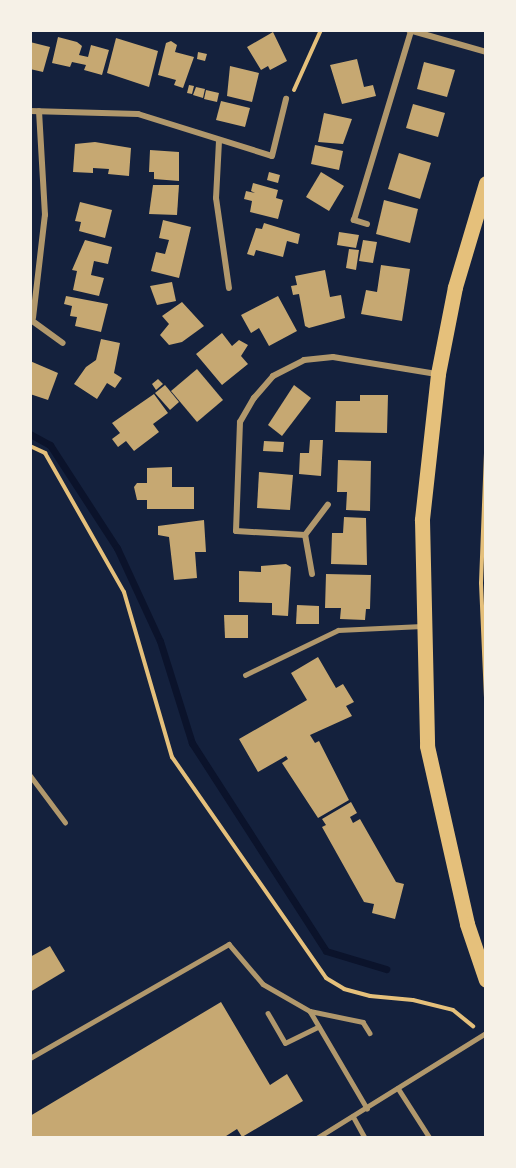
<!DOCTYPE html>
<html>
<head>
<meta charset="utf-8">
<style>
  body { margin:0 }
  #map { position:relative; width:516px; height:1168px; overflow:hidden; background:#14213d; font-family:"Source Serif 4",serif }
  div>[style] { position:absolute }
  .stream>* { height:7px; margin:-3.5px; padding:0 3.5px; transform-origin:3.5px; border-radius:3.5px; background:#0b132b }
  .building>* { inset:0; background:#c6a872 }
  .path>* { height:4px; margin:-2px; padding:0 2px; transform-origin:2px; border-radius:2px; background:#e5c07b }
  .service>* { height:4.5px; margin:-2.25px; padding:0 2.25px; transform-origin:2.25px; border-radius:2.25px; background:#b1986c }
  .minor>* { height:6px; margin:-3px; padding:0 3px; transform-origin:3px; border-radius:3px; background:#b1986c }
  .primary>* { height:15px; margin:-7.5px; padding:0 7.5px; transform-origin:7.5px; border-radius:7.5px; background:#e5c07b }
  span { translate:-50% -50%; white-space:nowrap; text-align:center; line-height:1.15; -webkit-text-stroke:5px #f6f1e7; paint-order:stroke }
  .frame { position:absolute; inset:0; border:32px solid #f6f1e7; pointer-events:none }
</style>
</head>
<body>
<div id="map">
  <div class="stream">
    <div style="left:30px;top:434px;width:23px;rotate:29deg"></div>
    <div style="left:50px;top:445px;width:123px;rotate:57deg"></div>
    <div style="left:117px;top:548px;width:102px;rotate:65.2deg"></div>
    <div style="left:160px;top:641px;width:107px;rotate:72.6deg"></div>
    <div style="left:192px;top:743px;width:247px;rotate:57.2deg"></div>
    <div style="left:326px;top:951px;width:63px;rotate:16.7deg"></div>
  </div>
  <div class="building">
    <div style="clip-path:polygon(273px 32px,287px 61px,270px 70px,268px 66px,261px 70px,247px 47px)"></div>
    <div style="clip-path:polygon(58px 37px,77px 42px,82px 46px,79px 55px,88px 57px,91px 45px,109px 50px,102px 75px,84px 70px,86px 65px,72px 62px,70px 67px,52px 63px)"></div>
    <div style="clip-path:polygon(116px 38px,158px 51px,149px 87px,107px 73px)"></div>
    <div style="clip-path:polygon(171px 41px,177px 45px,175px 52px,194px 57px,183px 88px,174px 85px,176px 80px,158px 75px,166px 43px)"></div>
    <div style="clip-path:polygon(30px 42px,50px 47px,43px 72px,30px 69px)"></div>
    <div style="clip-path:polygon(198px 52px,207px 54px,205px 61px,197px 59px)"></div>
    <div style="clip-path:polygon(357px 59px,364px 87px,373px 85px,376px 96px,342px 104px,330px 65px)"></div>
    <div style="clip-path:polygon(424px 62px,455px 70px,447px 97px,417px 89px)"></div>
    <div style="clip-path:polygon(230px 66px,259px 73px,252px 102px,227px 96px)"></div>
    <div style="clip-path:polygon(189px 85px,194px 86px,192px 94px,187px 93px)"></div>
    <div style="clip-path:polygon(196px 87px,205px 89px,203px 98px,193px 95px)"></div>
    <div style="clip-path:polygon(206px 90px,219px 93px,217px 102px,204px 99px)"></div>
    <div style="clip-path:polygon(221px 101px,250px 108px,245px 127px,216px 120px)"></div>
    <div style="clip-path:polygon(413px 104px,445px 113px,438px 137px,406px 128px)"></div>
    <div style="clip-path:polygon(324px 113px,352px 119px,343px 144px,318px 142px)"></div>
    <div style="clip-path:polygon(95px 142px,131px 148px,129px 176px,108px 174px,109px 169px,93px 168px,93px 173px,73px 172px,75px 144px)"></div>
    <div style="clip-path:polygon(315px 145px,343px 151px,339px 170px,311px 164px)"></div>
    <div style="clip-path:polygon(150px 150px,179px 152px,179px 181px,154px 179px,154px 172px,149px 172px)"></div>
    <div style="clip-path:polygon(399px 153px,431px 163px,420px 199px,388px 189px)"></div>
    <div style="clip-path:polygon(269px 172px,280px 175px,278px 183px,267px 180px)"></div>
    <div style="clip-path:polygon(321px 172px,344px 186px,329px 211px,306px 197px)"></div>
    <div style="clip-path:polygon(253px 183px,278px 190px,276px 198px,283px 200px,278px 219px,250px 212px,252px 201px,244px 199px,246px 191px,255px 193px,251px 191px)"></div>
    <div style="clip-path:polygon(153px 185px,179px 185px,177px 215px,149px 214px)"></div>
    <div style="clip-path:polygon(384px 200px,418px 209px,410px 243px,376px 234px)"></div>
    <div style="clip-path:polygon(80px 202px,112px 210px,105px 238px,79px 231px,81px 222px,75px 221px)"></div>
    <div style="clip-path:polygon(163px 220px,191px 227px,179px 278px,151px 271px,156px 252px,165px 254px,169px 240px,159px 238px)"></div>
    <div style="clip-path:polygon(264px 223px,300px 234px,298px 244px,287px 241px,283px 257px,256px 250px,254px 256px,247px 254px,256px 228px,262px 229px)"></div>
    <div style="clip-path:polygon(339px 232px,359px 235px,356px 248px,337px 245px)"></div>
    <div style="clip-path:polygon(85px 240px,112px 247px,108px 264px,94px 261px,91px 275px,104px 278px,99px 296px,73px 290px,77px 271px,72px 270px)"></div>
    <div style="clip-path:polygon(363px 240px,377px 242px,373px 263px,359px 261px)"></div>
    <div style="clip-path:polygon(349px 249px,359px 250px,356px 270px,346px 268px)"></div>
    <div style="clip-path:polygon(381px 265px,410px 269px,402px 321px,361px 314px,366px 290px,377px 292px)"></div>
    <div style="clip-path:polygon(325px 270px,330px 297px,341px 295px,345px 318px,309px 328px,305px 326px,299px 294px,293px 295px,291px 286px,297px 285px,295px 276px)"></div>
    <div style="clip-path:polygon(172px 282px,176px 301px,157px 305px,150px 286px)"></div>
    <div style="clip-path:polygon(66px 296px,108px 304px,101px 332px,75px 326px,77px 317px,70px 316px,72px 306px,64px 304px)"></div>
    <div style="clip-path:polygon(278px 296px,297px 331px,269px 346px,259px 328px,251px 333px,241px 315px)"></div>
    <div style="clip-path:polygon(182px 302px,204px 326px,182px 342px,169px 345px,160px 335px,169px 324px,162px 316px)"></div>
    <div style="clip-path:polygon(222px 333px,232px 346px,239px 340px,248px 345px,241px 356px,248px 364px,222px 385px,196px 354px)"></div>
    <div style="clip-path:polygon(101px 339px,120px 343px,114px 373px,122px 378px,115px 388px,107px 383px,97px 399px,74px 384px,86px 367px,96px 360px)"></div>
    <div style="clip-path:polygon(30px 361px,58px 373px,48px 400px,30px 394px)"></div>
    <div style="clip-path:polygon(197px 369px,223px 400px,197px 422px,171px 391px)"></div>
    <div style="clip-path:polygon(158px 379px,163px 384px,156px 390px,152px 384px)"></div>
    <div style="clip-path:polygon(165px 385px,179px 402px,170px 410px,155px 393px)"></div>
    <div style="clip-path:polygon(294px 385px,311px 398px,282px 436px,268px 425px)"></div>
    <div style="clip-path:polygon(154px 394px,168px 413px,153px 424px,159px 432px,134px 451px,126px 441px,118px 447px,112px 439px,120px 433px,112px 423px)"></div>
    <div style="clip-path:polygon(360px 395px,388px 395px,387px 433px,335px 432px,336px 401px,360px 401px)"></div>
    <div style="clip-path:polygon(310px 440px,323px 440px,321px 476px,299px 474px,300px 453px,309px 453px)"></div>
    <div style="clip-path:polygon(264px 441px,284px 442px,283px 452px,263px 451px)"></div>
    <div style="clip-path:polygon(338px 460px,371px 461px,370px 511px,346px 510px,347px 492px,337px 492px)"></div>
    <div style="clip-path:polygon(172px 467px,172px 487px,194px 487px,194px 509px,147px 509px,147px 500px,137px 500px,134px 487px,137px 483px,147px 483px,147px 468px)"></div>
    <div style="clip-path:polygon(259px 472px,293px 475px,290px 510px,257px 508px)"></div>
    <div style="clip-path:polygon(344px 517px,366px 518px,367px 565px,331px 564px,332px 533px,343px 533px)"></div>
    <div style="clip-path:polygon(204px 520px,206px 552px,195px 552px,197px 578px,174px 580px,169px 537px,158px 535px,158px 526px)"></div>
    <div style="clip-path:polygon(286px 564px,291px 567px,288px 616px,272px 615px,272px 603px,239px 602px,239px 571px,261px 572px,261px 566px)"></div>
    <div style="clip-path:polygon(326px 574px,371px 575px,370px 609px,366px 609px,365px 620px,340px 619px,341px 608px,325px 608px)"></div>
    <div style="clip-path:polygon(297px 605px,319px 606px,319px 624px,296px 624px)"></div>
    <div style="clip-path:polygon(224px 615px,248px 615px,248px 638px,225px 638px)"></div>
    <div style="clip-path:polygon(318px 657px,336px 688px,343px 684px,354px 702px,346px 706px,352px 716px,310px 735px,315px 743px,319px 741px,349px 800px,318px 818px,282px 763px,288px 759px,286px 756px,258px 772px,239px 739px,307px 700px,291px 673px)"></div>
    <div style="clip-path:polygon(351px 802px,357px 813px,350px 817px,353px 823px,360px 819px,396px 882px,404px 884px,395px 919px,372px 913px,374px 904px,364px 902px,322px 827px,326px 825px,322px 819px)"></div>
    <div style="clip-path:polygon(50px 946px,65px 971px,30px 992px,30px 957px)"></div>
    <div style="clip-path:polygon(221px 1002px,270px 1085px,287px 1074px,303px 1101px,242px 1137px,237px 1129px,223px 1138px,30px 1138px,30px 1116px)"></div>
  </div>
  <div class="path">
    <div style="left:294px;top:90px;width:66px;rotate:-65.8deg"></div>
    <div style="left:30px;top:446px;width:17px;rotate:25deg"></div>
    <div style="left:45px;top:453px;width:160px;rotate:60.4deg"></div>
    <div style="left:124px;top:592px;width:172px;rotate:73.8deg"></div>
    <div style="left:172px;top:757px;width:269px;rotate:55.1deg"></div>
    <div style="left:326px;top:978px;width:21px;rotate:31deg"></div>
    <div style="left:344px;top:989px;width:27px;rotate:15deg"></div>
    <div style="left:370px;top:996px;width:43px;rotate:5.3deg"></div>
    <div style="left:413px;top:1000px;width:41px;rotate:14deg"></div>
    <div style="left:453px;top:1010px;width:26px;rotate:39deg"></div>
    <div style="left:486px;top:453px;width:130px;rotate:92.2deg"></div>
    <div style="left:481px;top:583px;width:114px;rotate:87.5deg"></div>
  </div>
  <div class="service">
    <div style="left:245px;top:675px;width:103px;rotate:-25.8deg"></div>
    <div style="left:338px;top:630px;width:84px;rotate:-2.7deg"></div>
    <div style="left:30px;top:775px;width:59px;rotate:53.3deg"></div>
    <div style="left:310px;top:1011px;width:54px;rotate:11.7deg"></div>
    <div style="left:363px;top:1022px;width:13px;rotate:58deg"></div>
    <div style="left:268px;top:1013px;width:34px;rotate:60deg"></div>
    <div style="left:285px;top:1043px;width:37px;rotate:-26deg"></div>
    <div style="left:30px;top:1058px;width:229px;rotate:-29.8deg"></div>
    <div style="left:229px;top:944px;width:52px;rotate:49.6deg"></div>
    <div style="left:263px;top:984px;width:54px;rotate:29.9deg"></div>
    <div style="left:310px;top:1011px;width:113px;rotate:59.6deg"></div>
    <div style="left:398px;top:1088px;width:59px;rotate:57.4deg"></div>
    <div style="left:353px;top:1116px;width:25px;rotate:61deg"></div>
    <div style="left:317px;top:1138px;width:199px;rotate:-31.9deg"></div>
  </div>
  <div class="minor">
    <div style="left:409px;top:30px;width:80px;rotate:15.9deg"></div>
    <div style="left:30px;top:111px;width:108px;rotate:1.6deg"></div>
    <div style="left:138px;top:114px;width:140px;rotate:17.4deg"></div>
    <div style="left:272px;top:156px;width:59px;rotate:-76.2deg"></div>
    <div style="left:219px;top:141px;width:57px;rotate:93deg"></div>
    <div style="left:216px;top:198px;width:91px;rotate:81.8deg"></div>
    <div style="left:367px;top:224px;width:14px;rotate:-163deg"></div>
    <div style="left:354px;top:220px;width:197px;rotate:-73.2deg"></div>
    <div style="left:33px;top:318px;width:104px;rotate:-83.4deg"></div>
    <div style="left:45px;top:215px;width:104px;rotate:-93.3deg"></div>
    <div style="left:31px;top:320px;width:39px;rotate:36deg"></div>
    <div style="left:305px;top:535px;width:69px;rotate:-176.7deg"></div>
    <div style="left:236px;top:531px;width:109px;rotate:-87.9deg"></div>
    <div style="left:240px;top:422px;width:28px;rotate:-60deg"></div>
    <div style="left:254px;top:398px;width:29px;rotate:-49deg"></div>
    <div style="left:273px;top:376px;width:35px;rotate:-27deg"></div>
    <div style="left:304px;top:360px;width:29px;rotate:-6deg"></div>
    <div style="left:333px;top:357px;width:105px;rotate:9.3deg"></div>
    <div style="left:312px;top:574px;width:40px;rotate:-100deg"></div>
    <div style="left:305px;top:535px;width:38px;rotate:-53deg"></div>
  </div>
  <div class="primary">
    <div style="left:486px;top:183px;width:109px;rotate:106.6deg"></div>
    <div style="left:455px;top:287px;width:89px;rotate:101.1deg"></div>
    <div style="left:438px;top:374px;width:147px;rotate:96.3deg"></div>
    <div style="left:422px;top:520px;width:226px;rotate:88.7deg"></div>
    <div style="left:427px;top:746px;width:182px;rotate:77.3deg"></div>
    <div style="left:467px;top:924px;width:59px;rotate:71.3deg"></div>
  </div>
  <div class="frame"></div>
</div>
</body>
</html>
